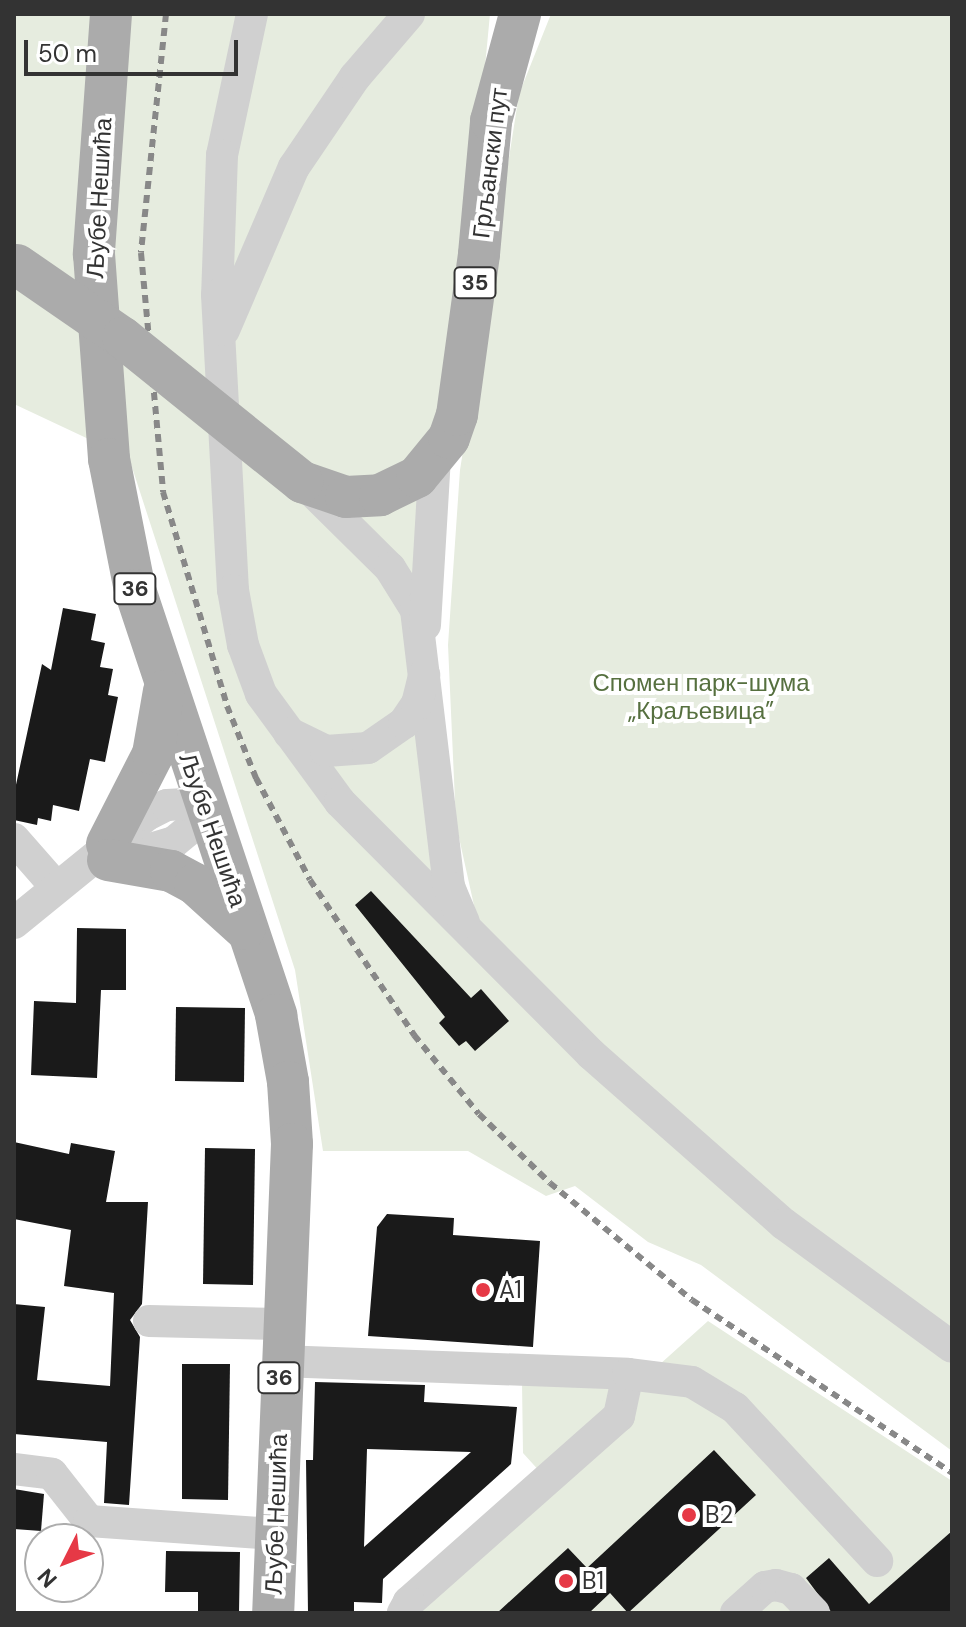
<!DOCTYPE html>
<html>
<head>
<meta charset="utf-8">
<style>
  body { margin:0 }
  #map { position:relative; width:966px; height:1627px; overflow:hidden; background:#fff; font-family:"DM Sans",sans-serif }
  div>[style] { position:absolute }
  .green>* { inset:0; background:#e6ecdf }
  .building>* { inset:0; background:#1a1a1a }
  .minor>* { height:32px; margin:-16px; padding:0 16px; transform-origin:16px; border-radius:16px; background:#d0d0d0 }
  .major>* { height:42px; margin:-21px; padding:0 21px; transform-origin:21px; border-radius:21px; background:#ababab }
  .rail>* { height:6px; margin-top:-3px; transform-origin:0; background:repeating-linear-gradient(90deg,#888 0 8px,transparent 0 14px) }
  .major-bridge>* { height:42px; margin:-21px; padding:0 21px; transform-origin:21px; border-radius:21px; background:#ababab }
  .dots>* { width:22px; height:22px; translate:-50% -50%; box-sizing:border-box; border:4px solid #fff; border-radius:50% }
  span { translate:-50% -50%; white-space:nowrap; text-align:center; line-height:1.15; -webkit-text-stroke:8px #fff; paint-order:stroke }
  .shield-label span { padding:2px 6px; background:#fff; border:2px solid; border-radius:6px; -webkit-text-stroke-width:0 }
  .shield-label { font-size:22px; color:#333; font-weight:700 }
  .street-label { font-size:24px; color:#333 }
  .park-label { font-size:24px; color:#56703f }
  .poi-label { font-size:24px; color:#333 }
  .left { translate:0 -50%; text-align:left }
  .frame { position:absolute; inset:0; border:16px solid #333; pointer-events:none }
  .north { position:absolute; left:24px; top:1523px; width:80px; height:80px; box-sizing:border-box; background:#fff; border:2px solid #adadad; border-radius:50%; rotate:228deg; font-size:22px; font-weight:700; line-height:32px; text-align:center; color:#333 }
  .north::after { content:''; display:block; margin:auto; width:28px; height:36px; background:#e63946; clip-path:polygon(50% 0,100% 100%,50% 72%,0 100%) }
  .scale { position:absolute; left:24px; top:40px; width:214px; height:36px; box-sizing:border-box; border:4px solid #333; border-top:0; padding-left:10px; font-size:24px; line-height:28px; white-space:nowrap; color:#333; -webkit-text-stroke:6px #fff; paint-order:stroke }
</style>
</head>
<body>
<div id="map">
  <div class="green">
    <div style="clip-path:polygon(14px 14px,490px 14px,420px 749px,477px 919px,456px 824px,448px 645px,460px 470px,519px 94px,551px 14px,952px 14px,952px 1451px,701px 1265px,648px 1242px,575px 1186px,546px 1196px,468px 1151px,323px 1151px,295px 970px,129px 458px,14px 404px)"></div>
    <div style="clip-path:polygon(708px 1321px,952px 1481px,952px 1613px,398px 1613px,542px 1474px,523px 1453px,522px 1383px,659px 1365px)"></div>
  </div>
  <div class="building">
    <div style="clip-path:polygon(63px 608px,96px 614px,91px 640px,105px 643px,100px 667px,113px 669px,108px 695px,118px 697px,105px 762px,90px 759px,79px 811px,53px 805px,51px 821px,38px 818px,37px 825px,14px 820px,14px 794px,42px 664px,51px 670px)"></div>
    <div style="clip-path:polygon(371px 891px,471px 998px,481px 989px,509px 1021px,475px 1051px,466px 1041px,459px 1046px,439px 1023px,445px 1017px,355px 905px)"></div>
    <div style="clip-path:polygon(77px 928px,126px 929px,126px 990px,101px 990px,97px 1078px,31px 1075px,34px 1001px,76px 1003px)"></div>
    <div style="clip-path:polygon(176px 1007px,245px 1008px,244px 1082px,175px 1081px)"></div>
    <div style="clip-path:polygon(14px 1142px,69px 1154px,71px 1143px,115px 1151px,106px 1202px,148px 1202px,142px 1304px,130px 1320px,140px 1337px,129px 1505px,104px 1503px,107px 1442px,14px 1434px,14px 1304px,45px 1307px,37px 1380px,110px 1386px,114px 1293px,64px 1286px,71px 1230px,14px 1219px)"></div>
    <div style="clip-path:polygon(205px 1148px,255px 1149px,253px 1285px,203px 1284px)"></div>
    <div style="clip-path:polygon(387px 1214px,454px 1218px,453px 1235px,540px 1241px,533px 1347px,368px 1336px,377px 1227px)"></div>
    <div style="clip-path:polygon(182px 1364px,230px 1364px,228px 1500px,182px 1499px)"></div>
    <div style="clip-path:polygon(evenodd,315px 1382px,425px 1385px,424px 1402px,517px 1407px,511px 1464px,383px 1579px,382px 1603px,354px 1602px,354px 1613px,308px 1613px,306px 1460px,313px 1460px,315px 1382px,367px 1449px,471px 1452px,364px 1547px,367px 1449px)"></div>
    <div style="clip-path:polygon(714px 1450px,756px 1495px,628px 1613px,610px 1593px,589px 1613px,497px 1613px,568px 1548px,587px 1568px)"></div>
    <div style="clip-path:polygon(14px 1489px,44px 1494px,41px 1531px,14px 1529px)"></div>
    <div style="clip-path:polygon(952px 1531px,952px 1613px,832px 1613px,806px 1578px,829px 1558px,869px 1604px)"></div>
    <div style="clip-path:polygon(166px 1551px,240px 1552px,239px 1613px,198px 1613px,198px 1592px,165px 1592px)"></div>
  </div>
  <div class="minor">
    <div style="left:252px;top:14px;width:144px;rotate:102deg"></div>
    <div style="left:222px;top:155px;width:140px;rotate:92deg"></div>
    <div style="left:217px;top:295px;width:295px;rotate:86.9deg"></div>
    <div style="left:233px;top:590px;width:56px;rotate:79.7deg"></div>
    <div style="left:243px;top:645px;width:52px;rotate:69.8deg"></div>
    <div style="left:261px;top:694px;width:134px;rotate:53.8deg"></div>
    <div style="left:340px;top:802px;width:356px;rotate:45.1deg"></div>
    <div style="left:591px;top:1054px;width:257px;rotate:41.4deg"></div>
    <div style="left:784px;top:1224px;width:208px;rotate:36.2deg"></div>
    <div style="left:224px;top:330px;width:177px;rotate:-66.8deg"></div>
    <div style="left:294px;top:167px;width:109px;rotate:-55.9deg"></div>
    <div style="left:355px;top:77px;width:83px;rotate:-49.4deg"></div>
    <div style="left:306px;top:485px;width:118px;rotate:44.7deg"></div>
    <div style="left:390px;top:568px;width:49px;rotate:58.2deg"></div>
    <div style="left:416px;top:610px;width:279px;rotate:83.2deg"></div>
    <div style="left:449px;top:887px;width:38px;rotate:67deg"></div>
    <div style="left:425px;top:625px;width:167px;rotate:-86.6deg"></div>
    <div style="left:289px;top:733px;width:41px;rotate:25.9deg"></div>
    <div style="left:326px;top:751px;width:42px;rotate:-4.1deg"></div>
    <div style="left:368px;top:748px;width:44px;rotate:-34.8deg"></div>
    <div style="left:404px;top:723px;width:23px;rotate:-56deg"></div>
    <div style="left:417px;top:704px;width:30px;rotate:-76deg"></div>
    <div style="left:14px;top:839px;width:64px;rotate:48.8deg"></div>
    <div style="left:120px;top:858px;width:56px;rotate:-16.5deg"></div>
    <div style="left:174px;top:842px;width:44px;rotate:-39.5deg"></div>
    <div style="left:14px;top:923px;width:171px;rotate:-39.1deg"></div>
    <div style="left:147px;top:815px;width:22px;rotate:-27deg"></div>
    <div style="left:167px;top:805px;width:37px;rotate:-3deg"></div>
    <div style="left:149px;top:1321px;width:133px;rotate:1.3deg"></div>
    <div style="left:280px;top:1361px;width:348px;rotate:2.1deg"></div>
    <div style="left:628px;top:1374px;width:43px;rotate:102.1deg"></div>
    <div style="left:619px;top:1416px;width:281px;rotate:138.5deg"></div>
    <div style="left:409px;top:1602px;width:13px;rotate:119deg"></div>
    <div style="left:628px;top:1374px;width:64px;rotate:7.1deg"></div>
    <div style="left:692px;top:1382px;width:50px;rotate:31.2deg"></div>
    <div style="left:735px;top:1408px;width:209px;rotate:47.1deg"></div>
    <div style="left:14px;top:1469px;width:38px;rotate:7deg"></div>
    <div style="left:52px;top:1474px;width:60px;rotate:51.8deg"></div>
    <div style="left:89px;top:1521px;width:186px;rotate:4deg"></div>
    <div style="left:736px;top:1613px;width:39px;rotate:-42deg"></div>
    <div style="left:765px;top:1587px;width:11px;rotate:-10deg"></div>
    <div style="left:776px;top:1585px;width:16px;rotate:15deg"></div>
    <div style="left:791px;top:1589px;width:33px;rotate:46deg"></div>
  </div>
  <div class="major">
    <div style="left:111px;top:14px;width:241px;rotate:94.1deg"></div>
    <div style="left:94px;top:254px;width:206px;rotate:85.8deg"></div>
    <div style="left:109px;top:459px;width:134px;rotate:78.8deg"></div>
    <div style="left:135px;top:590px;width:448px;rotate:71.6deg"></div>
    <div style="left:276px;top:1015px;width:68px;rotate:79.8deg"></div>
    <div style="left:288px;top:1082px;width:62px;rotate:86.3deg"></div>
    <div style="left:292px;top:1144px;width:469px;rotate:92.3deg"></div>
    <div style="left:302px;top:482px;width:46px;rotate:18.8deg"></div>
    <div style="left:346px;top:497px;width:34px;rotate:-3deg"></div>
    <div style="left:380px;top:495px;width:41px;rotate:-25.9deg"></div>
    <div style="left:417px;top:477px;width:50px;rotate:-50.6deg"></div>
    <div style="left:449px;top:438px;width:24px;rotate:-71deg"></div>
    <div style="left:457px;top:415px;width:162px;rotate:-82.2deg"></div>
    <div style="left:479px;top:254px;width:134px;rotate:-84.8deg"></div>
    <div style="left:491px;top:121px;width:111px;rotate:-74.8deg"></div>
    <div style="left:107px;top:844px;width:101px;rotate:-62.9deg"></div>
    <div style="left:153px;top:754px;width:64px;rotate:-80.1deg"></div>
    <div style="left:108px;top:860px;width:64px;rotate:9.9deg"></div>
    <div style="left:171px;top:871px;width:27px;rotate:28deg"></div>
    <div style="left:195px;top:884px;width:67px;rotate:42deg"></div>
  </div>
  <div class="rail">
    <div style="left:166px;top:14px;width:240px;rotate:96deg"></div>
    <div style="left:141px;top:253px;width:240px;rotate:84.7deg"></div>
    <div style="left:163px;top:492px;width:223px;rotate:73.3deg"></div>
    <div style="left:227px;top:706px;width:78px;rotate:68.1deg"></div>
    <div style="left:256px;top:778px;width:115px;rotate:62.1deg"></div>
    <div style="left:310px;top:880px;width:187px;rotate:56.1deg"></div>
    <div style="left:414px;top:1035px;width:102px;rotate:50.6deg"></div>
    <div style="left:479px;top:1114px;width:99px;rotate:44.2deg"></div>
    <div style="left:550px;top:1183px;width:184px;rotate:39.5deg"></div>
    <div style="left:692px;top:1300px;width:312px;rotate:33.6deg"></div>
  </div>
  <div class="major-bridge">
    <div style="left:17px;top:265px;width:129px;rotate:34.6deg"></div>
    <div style="left:123px;top:338px;width:230px;rotate:38.8deg"></div>
  </div>
  <div class="dots">
    <div style="left:483px;top:1290px;background:#e63946"></div>
    <div style="left:689px;top:1515px;background:#e63946"></div>
    <div style="left:566px;top:1581px;background:#e63946"></div>
  </div>
  <div class="shield-label">
    <span style="left:475px;top:283px">35</span>
    <span style="left:135px;top:589px">36</span>
    <span style="left:279px;top:1378px">36</span>
  </div>
  <div class="street-label">
    <span style="left:490px;top:163px;rotate:-83deg">Грљански пут</span>
    <span style="left:99px;top:198px;rotate:-87deg">Љубе Нешића</span>
    <span style="left:213px;top:830px;rotate:71deg">Љубе Нешића</span>
    <span style="left:276px;top:1514px;rotate:-88deg">Љубе Нешића</span>
  </div>
  <div class="park-label">
    <span style="left:701px;top:697px">Спомен парк-шума<br>„Краљевица”</span>
  </div>
  <div class="poi-label">
    <span class="left" style="left:499px;top:1290px">A1</span>
    <span class="left" style="left:705px;top:1515px">B2</span>
    <span class="left" style="left:582px;top:1581px">B1</span>
  </div>
  <div class="frame"></div>
  <div class="north">N</div>
  <div class="scale">50 m</div>
</div>
</body>
</html>
